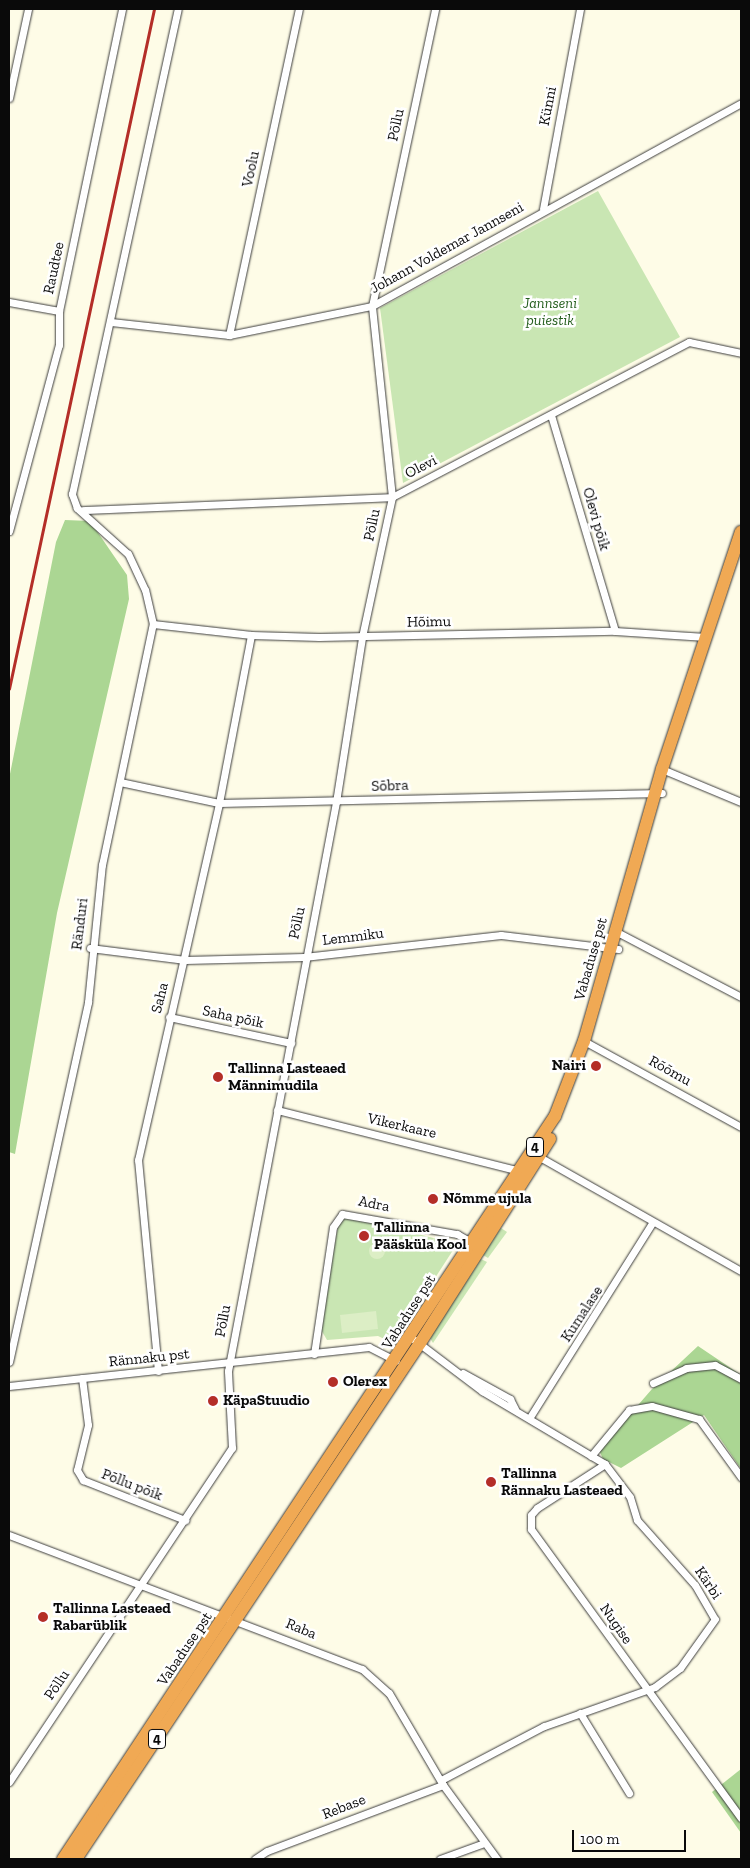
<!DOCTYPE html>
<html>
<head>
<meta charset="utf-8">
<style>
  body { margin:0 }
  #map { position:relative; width:750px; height:1868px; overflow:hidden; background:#fefce7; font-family:"Zilla Slab",serif }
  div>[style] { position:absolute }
  .green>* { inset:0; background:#c9e6b3 }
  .forest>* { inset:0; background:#abd693 }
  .pitch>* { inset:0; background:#dceec5 }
  .round { border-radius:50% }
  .roads { filter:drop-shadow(0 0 1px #3d3d3d) drop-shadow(0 0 1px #3d3d3d) }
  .street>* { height:7px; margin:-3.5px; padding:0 3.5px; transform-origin:3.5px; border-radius:3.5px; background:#fff }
  .highway>* { height:12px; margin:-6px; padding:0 6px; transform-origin:6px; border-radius:6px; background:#f0a954 }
  .rail>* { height:2.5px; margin:-1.25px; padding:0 1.25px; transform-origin:1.25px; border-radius:1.25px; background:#b42e28 }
  .dots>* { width:14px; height:14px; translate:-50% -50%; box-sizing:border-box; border:2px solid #fff; border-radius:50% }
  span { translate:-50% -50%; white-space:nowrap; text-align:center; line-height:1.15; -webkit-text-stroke:5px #fff; paint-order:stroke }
  .shield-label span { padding:1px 4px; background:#fff; border:1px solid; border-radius:4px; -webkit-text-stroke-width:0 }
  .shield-label { font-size:14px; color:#0a0a0a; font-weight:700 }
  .street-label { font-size:15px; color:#0a0a0a }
  .park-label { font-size:15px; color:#255e1e; font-style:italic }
  .poi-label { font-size:15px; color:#0a0a0a; font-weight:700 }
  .right { translate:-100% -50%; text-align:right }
  .left { translate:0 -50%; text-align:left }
  .frame { position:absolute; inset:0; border:10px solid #0a0a0a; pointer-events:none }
  .scale { position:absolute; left:572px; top:1830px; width:114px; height:22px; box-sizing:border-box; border:2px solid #0a0a0a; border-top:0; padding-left:6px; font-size:15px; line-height:18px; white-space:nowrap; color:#0a0a0a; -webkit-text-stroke:4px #fff; paint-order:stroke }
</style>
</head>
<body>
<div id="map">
  <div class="green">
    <div style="clip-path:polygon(598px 191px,680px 337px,403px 483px,380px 308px)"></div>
    <div style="clip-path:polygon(347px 1216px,457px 1244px,393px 1343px,378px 1336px,327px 1340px,320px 1328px,339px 1220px)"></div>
    <div style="clip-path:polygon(501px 1228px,507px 1232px,488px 1258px,483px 1255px)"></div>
    <div style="clip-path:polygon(481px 1259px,487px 1262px,433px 1343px,430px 1338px)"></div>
  </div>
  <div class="forest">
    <div style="clip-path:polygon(65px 520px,90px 521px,127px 575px,129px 599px,57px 913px,15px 1154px,9px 1152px,9px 779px,56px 542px)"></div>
    <div style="clip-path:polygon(698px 1346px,741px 1375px,741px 1469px,704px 1415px,621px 1468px,603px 1459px,599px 1450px,652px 1389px)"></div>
    <div style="clip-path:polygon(741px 1769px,741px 1833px,712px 1792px)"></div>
  </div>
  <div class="pitch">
    <div class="round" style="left:369px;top:1243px;width:16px;height:16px"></div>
    <div style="clip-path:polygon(376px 1311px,378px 1329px,342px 1333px,340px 1315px)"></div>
  </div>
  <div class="roads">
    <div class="street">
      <div style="left:9px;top:98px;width:91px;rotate:-77.9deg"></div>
      <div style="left:543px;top:209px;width:203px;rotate:-79.5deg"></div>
      <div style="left:9px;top:302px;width:51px;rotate:10.2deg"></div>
      <div style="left:111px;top:322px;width:119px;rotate:6.3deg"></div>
      <div style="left:229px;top:335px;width:146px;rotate:-11.5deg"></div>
      <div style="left:372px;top:306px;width:421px;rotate:-28.8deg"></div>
      <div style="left:229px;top:335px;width:333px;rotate:-77.9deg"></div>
      <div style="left:551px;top:415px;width:225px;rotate:73.5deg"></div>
      <div style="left:83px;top:510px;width:309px;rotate:-2.4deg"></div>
      <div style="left:392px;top:497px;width:335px;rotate:-27.6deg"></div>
      <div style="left:689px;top:342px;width:53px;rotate:11.9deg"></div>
      <div style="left:9px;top:531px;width:193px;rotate:-75deg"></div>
      <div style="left:59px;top:345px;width:34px;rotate:-90deg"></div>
      <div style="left:59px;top:311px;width:309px;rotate:-78.2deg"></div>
      <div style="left:153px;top:624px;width:99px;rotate:6.4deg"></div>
      <div style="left:251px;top:635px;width:68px;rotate:1.7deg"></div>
      <div style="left:319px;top:637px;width:296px;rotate:-1.2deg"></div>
      <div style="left:615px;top:631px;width:91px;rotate:3.8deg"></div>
      <div style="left:662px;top:769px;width:86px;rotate:22.7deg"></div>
      <div style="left:120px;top:782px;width:101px;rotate:12deg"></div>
      <div style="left:219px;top:803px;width:443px;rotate:-1.3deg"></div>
      <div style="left:615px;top:931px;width:142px;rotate:27.6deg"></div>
      <div style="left:90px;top:948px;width:96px;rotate:7.2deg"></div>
      <div style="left:185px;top:960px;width:119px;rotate:-1.4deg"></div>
      <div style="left:304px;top:957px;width:198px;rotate:-6.4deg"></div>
      <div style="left:501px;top:935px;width:118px;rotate:6.8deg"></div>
      <div style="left:169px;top:1017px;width:125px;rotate:12deg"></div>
      <div style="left:584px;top:1041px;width:179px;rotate:28.7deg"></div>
      <div style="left:277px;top:1110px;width:251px;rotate:14.1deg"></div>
      <div style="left:536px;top:1155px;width:236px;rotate:29.5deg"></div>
      <div style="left:412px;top:1338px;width:88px;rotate:37.1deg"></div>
      <div style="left:482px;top:1391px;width:143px;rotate:30.7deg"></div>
      <div style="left:605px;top:1464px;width:41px;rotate:52.9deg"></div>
      <div style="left:630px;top:1497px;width:24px;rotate:73deg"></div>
      <div style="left:637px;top:1520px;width:87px;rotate:48.3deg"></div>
      <div style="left:695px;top:1585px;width:39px;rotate:60deg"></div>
      <div style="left:715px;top:1619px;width:60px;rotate:125.5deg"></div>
      <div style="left:680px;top:1668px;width:31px;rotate:143deg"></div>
      <div style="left:655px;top:1687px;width:118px;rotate:160.6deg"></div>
      <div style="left:544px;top:1726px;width:116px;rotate:152.3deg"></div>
      <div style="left:314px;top:1354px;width:128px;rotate:-81.5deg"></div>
      <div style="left:333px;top:1227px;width:16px;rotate:-55deg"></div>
      <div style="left:342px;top:1214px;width:117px;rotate:9.9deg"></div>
      <div style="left:457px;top:1234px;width:20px;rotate:30deg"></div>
      <div style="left:9px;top:1362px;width:369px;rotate:-77.6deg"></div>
      <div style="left:88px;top:1002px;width:138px;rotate:-84.2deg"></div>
      <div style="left:102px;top:865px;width:246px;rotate:-78.1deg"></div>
      <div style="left:153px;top:624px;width:35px;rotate:-103deg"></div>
      <div style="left:145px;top:590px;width:40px;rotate:-115deg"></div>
      <div style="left:128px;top:554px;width:69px;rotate:-138deg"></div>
      <div style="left:77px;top:508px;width:15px;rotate:-110deg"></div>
      <div style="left:72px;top:494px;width:496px;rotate:-77.7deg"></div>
      <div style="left:158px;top:1371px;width:212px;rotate:-95.4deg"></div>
      <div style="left:138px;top:1160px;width:366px;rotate:-77.2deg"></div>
      <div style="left:219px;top:803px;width:171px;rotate:-79.2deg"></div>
      <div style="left:463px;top:1373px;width:54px;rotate:29deg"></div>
      <div style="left:510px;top:1399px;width:11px;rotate:63deg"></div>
      <div style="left:82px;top:1378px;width:47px;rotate:82.7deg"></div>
      <div style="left:88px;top:1425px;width:46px;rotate:103.7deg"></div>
      <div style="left:77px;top:1470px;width:12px;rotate:59deg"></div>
      <div style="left:83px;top:1480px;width:110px;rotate:21.4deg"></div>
      <div style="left:653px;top:1383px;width:36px;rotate:-24deg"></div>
      <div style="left:686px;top:1368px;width:29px;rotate:-6deg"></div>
      <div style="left:715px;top:1365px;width:30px;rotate:28deg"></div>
      <div style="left:9px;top:1386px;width:362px;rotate:-6.2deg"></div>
      <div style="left:369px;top:1347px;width:30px;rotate:27deg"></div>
      <div style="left:530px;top:1417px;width:229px;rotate:-57.8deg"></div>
      <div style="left:591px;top:1456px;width:60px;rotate:-50.4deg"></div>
      <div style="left:629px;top:1410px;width:23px;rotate:-10deg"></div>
      <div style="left:652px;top:1406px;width:49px;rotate:15.5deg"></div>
      <div style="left:699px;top:1419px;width:72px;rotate:54.1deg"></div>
      <div style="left:605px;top:1464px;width:81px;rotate:147.1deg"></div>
      <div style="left:537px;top:1508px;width:9px;rotate:131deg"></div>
      <div style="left:531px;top:1515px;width:14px;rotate:90deg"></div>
      <div style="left:531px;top:1529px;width:357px;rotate:54deg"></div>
      <div style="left:9px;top:1535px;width:378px;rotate:20.8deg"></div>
      <div style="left:362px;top:1669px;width:36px;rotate:42deg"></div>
      <div style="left:389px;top:1693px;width:107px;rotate:59.6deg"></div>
      <div style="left:443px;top:1785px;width:92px;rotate:53.9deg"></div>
      <div style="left:580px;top:1713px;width:94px;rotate:58.5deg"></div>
      <div style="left:9px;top:1782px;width:402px;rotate:-56.3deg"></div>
      <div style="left:232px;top:1448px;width:77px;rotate:-93deg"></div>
      <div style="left:228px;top:1371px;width:579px;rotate:-79.25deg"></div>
      <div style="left:336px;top:802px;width:167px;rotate:-81deg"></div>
      <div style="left:362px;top:637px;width:143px;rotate:-77.9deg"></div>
      <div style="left:392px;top:497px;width:192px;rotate:-96deg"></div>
      <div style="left:372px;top:306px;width:304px;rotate:-78deg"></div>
      <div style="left:255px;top:1859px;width:14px;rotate:-34deg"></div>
      <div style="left:267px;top:1851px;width:188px;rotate:-20.6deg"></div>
      <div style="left:440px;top:1859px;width:47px;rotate:-20deg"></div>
    </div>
    <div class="highway">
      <div style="left:63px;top:1859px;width:891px;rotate:-56.49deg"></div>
      <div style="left:555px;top:1116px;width:80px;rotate:-68.9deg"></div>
      <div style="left:584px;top:1041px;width:283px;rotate:-74deg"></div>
      <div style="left:662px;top:769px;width:250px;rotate:-71.6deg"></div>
      <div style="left:76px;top:1859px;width:620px;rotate:-56.31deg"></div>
      <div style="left:420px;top:1343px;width:242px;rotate:-57.5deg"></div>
    </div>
  </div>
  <div class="rail">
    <div style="left:9px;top:689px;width:695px;rotate:-77.96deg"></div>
  </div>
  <div class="dots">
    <div style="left:596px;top:1066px;background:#b42e28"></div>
    <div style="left:218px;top:1077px;background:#b42e28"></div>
    <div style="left:433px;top:1199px;background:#b42e28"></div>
    <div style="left:364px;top:1236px;background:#b42e28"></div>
    <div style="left:333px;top:1382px;background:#b42e28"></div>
    <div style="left:213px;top:1401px;background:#b42e28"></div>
    <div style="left:491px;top:1482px;background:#b42e28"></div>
    <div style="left:43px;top:1617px;background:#b42e28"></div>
  </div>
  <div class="shield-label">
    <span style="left:535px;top:1147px">4</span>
    <span style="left:157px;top:1739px">4</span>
  </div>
  <div class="street-label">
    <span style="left:548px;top:106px;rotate:-79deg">Künni</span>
    <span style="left:396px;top:125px;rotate:-78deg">Põllu</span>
    <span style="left:251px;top:169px;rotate:-78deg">Voolu</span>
    <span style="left:447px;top:248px;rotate:-29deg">Johann Voldemar Jannseni</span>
    <span style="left:54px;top:268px;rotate:-78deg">Raudtee</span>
    <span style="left:421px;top:467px;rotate:-27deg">Olevi</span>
    <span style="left:596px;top:519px;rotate:74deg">Olevi põik</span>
    <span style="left:372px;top:525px;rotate:-78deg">Põllu</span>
    <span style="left:429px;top:622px;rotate:-1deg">Hõimu</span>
    <span style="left:390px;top:786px;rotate:-2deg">Sõbra</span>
    <span style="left:297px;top:923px;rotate:-78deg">Põllu</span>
    <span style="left:80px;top:924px;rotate:-83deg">Ränduri</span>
    <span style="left:353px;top:937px;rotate:-7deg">Lemmiku</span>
    <span style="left:591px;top:959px;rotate:-74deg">Vabaduse pst</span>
    <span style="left:160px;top:998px;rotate:-76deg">Saha</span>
    <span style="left:233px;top:1017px;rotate:12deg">Saha põik</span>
    <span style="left:670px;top:1071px;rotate:29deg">Rõõmu</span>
    <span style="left:402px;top:1126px;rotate:13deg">Vikerkaare</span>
    <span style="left:374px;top:1204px;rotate:11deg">Adra</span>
    <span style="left:409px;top:1312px;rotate:-57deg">Vabaduse pst</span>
    <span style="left:582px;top:1314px;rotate:-57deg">Kumalase</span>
    <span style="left:223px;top:1321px;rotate:-79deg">Põllu</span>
    <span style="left:149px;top:1358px;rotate:-6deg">Rännaku pst</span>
    <span style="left:132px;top:1485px;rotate:21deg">Põllu põik</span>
    <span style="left:708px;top:1583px;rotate:56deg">Kärbi</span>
    <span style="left:616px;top:1624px;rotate:55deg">Nugise</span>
    <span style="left:301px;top:1629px;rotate:22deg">Raba</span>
    <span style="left:185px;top:1649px;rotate:-56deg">Vabaduse pst</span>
    <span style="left:57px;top:1685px;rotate:-56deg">Põllu</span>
    <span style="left:344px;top:1807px;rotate:-21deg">Rebase</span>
  </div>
  <div class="park-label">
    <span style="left:550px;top:312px">Jannseni<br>puiestik</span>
  </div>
  <div class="poi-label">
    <span class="right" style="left:586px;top:1066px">Nairi</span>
    <span class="left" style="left:228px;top:1077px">Tallinna Lasteaed<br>Männimudila</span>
    <span class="left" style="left:443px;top:1199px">Nõmme ujula</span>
    <span class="left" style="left:374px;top:1236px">Tallinna<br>Pääsküla Kool</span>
    <span class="left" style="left:343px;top:1382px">Olerex</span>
    <span class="left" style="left:223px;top:1401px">KäpaStuudio</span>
    <span class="left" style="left:501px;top:1482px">Tallinna<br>Rännaku Lasteaed</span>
    <span class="left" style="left:53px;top:1617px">Tallinna Lasteaed<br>Rabarüblik</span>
  </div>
  <div class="frame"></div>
  <div class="scale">100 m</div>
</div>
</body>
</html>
